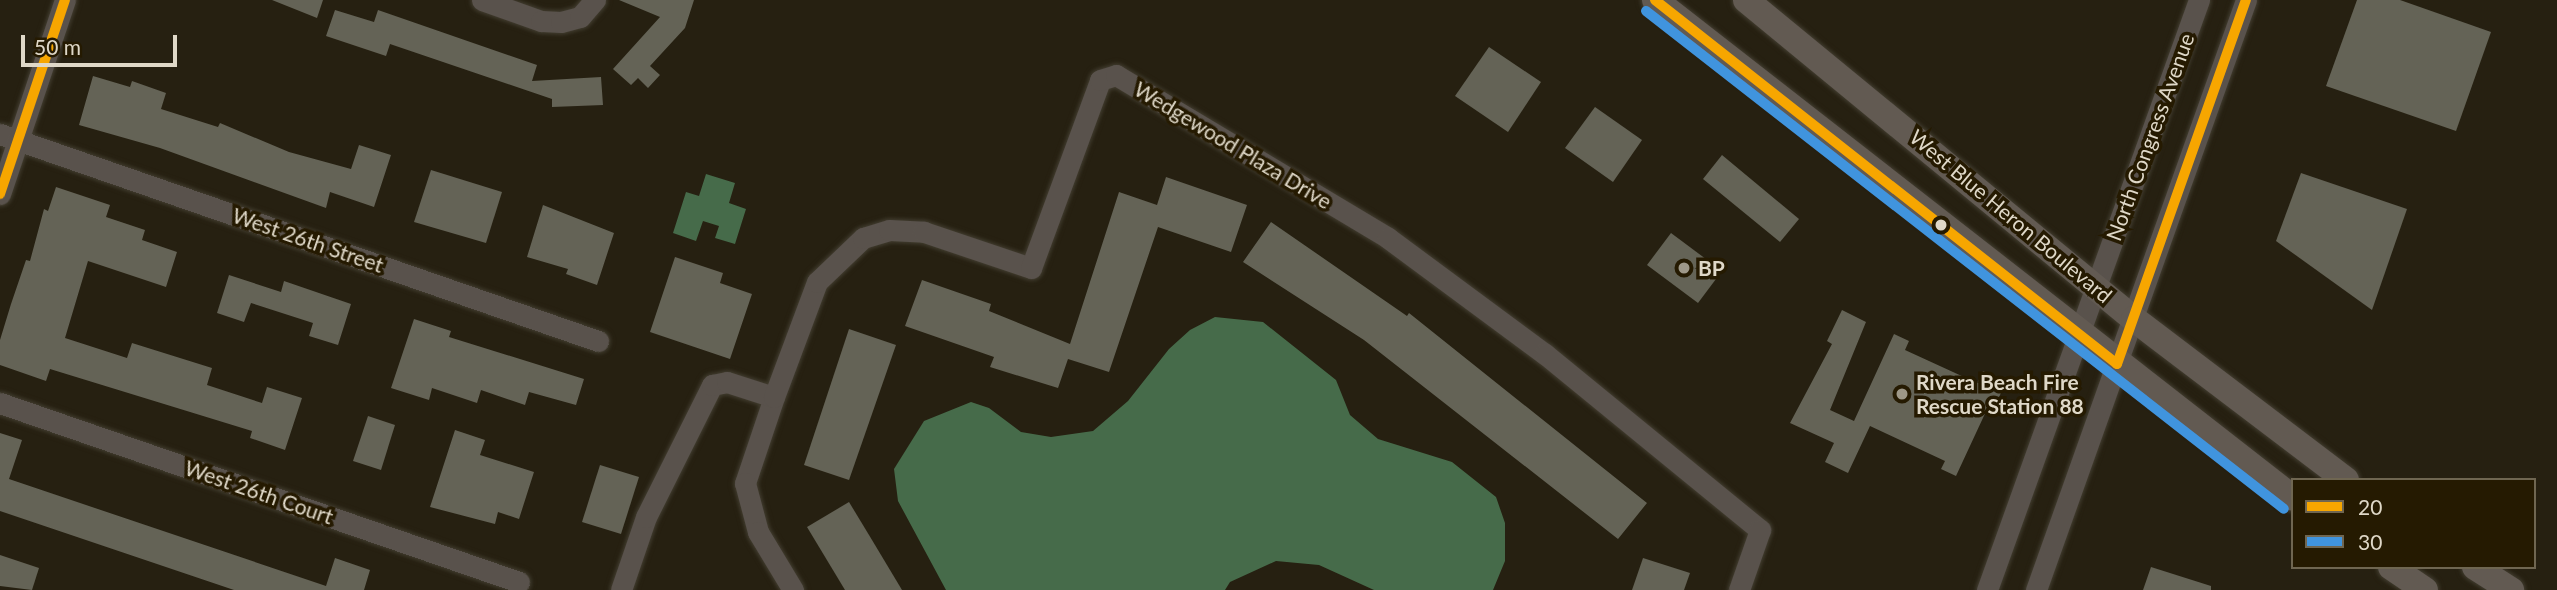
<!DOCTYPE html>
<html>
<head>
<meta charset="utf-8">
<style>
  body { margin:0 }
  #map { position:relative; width:2557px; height:590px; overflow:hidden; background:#262011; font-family:Lato,sans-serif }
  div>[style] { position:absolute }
  .water>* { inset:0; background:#466b4a }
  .building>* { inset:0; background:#646356 }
  .roads { filter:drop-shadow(0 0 2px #423d30) drop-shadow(0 0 2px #423d30) }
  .minor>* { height:21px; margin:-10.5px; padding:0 10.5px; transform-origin:10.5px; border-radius:10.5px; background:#59524c }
  .major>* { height:26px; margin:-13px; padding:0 13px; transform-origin:13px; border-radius:13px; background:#625a52 }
  .bus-1>* { height:10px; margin:-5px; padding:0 5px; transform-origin:5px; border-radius:5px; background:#f7a600 }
  .bus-2>* { height:10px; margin:-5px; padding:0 5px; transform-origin:5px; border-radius:5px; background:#4094de }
  .dots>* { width:19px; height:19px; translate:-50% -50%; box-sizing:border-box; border:4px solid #251a01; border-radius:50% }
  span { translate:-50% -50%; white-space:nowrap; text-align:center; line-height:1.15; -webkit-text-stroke:7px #251a01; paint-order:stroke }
  .street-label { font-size:21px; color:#dfd8c8 }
  .poi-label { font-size:21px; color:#dfd8c8; font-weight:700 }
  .left { translate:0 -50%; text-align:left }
  .legend { position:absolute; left:2291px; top:478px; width:245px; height:91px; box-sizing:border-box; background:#251a01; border:2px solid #6f6651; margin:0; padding:9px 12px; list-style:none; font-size:21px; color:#dfd8c8 }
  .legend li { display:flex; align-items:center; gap:14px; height:35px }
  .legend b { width:35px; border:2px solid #6f6651 }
  .scale { position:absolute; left:21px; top:35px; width:156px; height:32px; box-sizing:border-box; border:4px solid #dfd8c8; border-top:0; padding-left:9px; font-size:21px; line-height:24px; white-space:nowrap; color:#dfd8c8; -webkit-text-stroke:5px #251a01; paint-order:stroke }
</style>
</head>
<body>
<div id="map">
  <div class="water">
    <div style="clip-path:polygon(706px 174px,735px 183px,729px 203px,746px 209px,735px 244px,715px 238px,719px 226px,703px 221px,696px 241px,673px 233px,686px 192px,699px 196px)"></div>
    <div style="clip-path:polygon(1215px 317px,1263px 322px,1336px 380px,1350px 415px,1378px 439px,1452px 462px,1496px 497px,1505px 523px,1505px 561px,1493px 590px,1374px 590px,1319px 565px,1276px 561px,1230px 582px,1225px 590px,946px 590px,898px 501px,894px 469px,924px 421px,971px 402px,989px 408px,1021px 432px,1051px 437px,1093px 431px,1128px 401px,1169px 349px,1190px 330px)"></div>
  </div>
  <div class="building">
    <div style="clip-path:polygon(272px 0,323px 0,317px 18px)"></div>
    <div style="clip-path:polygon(619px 0,694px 0,685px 28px,650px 66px,660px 75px,648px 88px,638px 78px,631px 85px,613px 69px,660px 17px)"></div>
    <div style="clip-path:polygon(2357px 0,2400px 0,2491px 32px,2456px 131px,2326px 86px)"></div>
    <div style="clip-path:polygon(335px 10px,374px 22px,378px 10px,537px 65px,532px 81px,601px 77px,603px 105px,552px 107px,552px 99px,390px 44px,386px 56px,326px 36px)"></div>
    <div style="clip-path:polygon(1489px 47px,1541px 82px,1508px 132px,1455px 96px)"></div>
    <div style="clip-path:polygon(93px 76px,130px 87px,132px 81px,166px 93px,161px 109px,218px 127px,220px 123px,289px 152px,351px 169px,359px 145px,391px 155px,374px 207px,330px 192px,326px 208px,160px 148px,79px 125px)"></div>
    <div style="clip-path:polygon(1595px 107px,1642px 140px,1613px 182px,1565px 148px)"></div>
    <div style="clip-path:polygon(1722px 155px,1799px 219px,1780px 242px,1703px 179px)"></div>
    <div style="clip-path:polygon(431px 170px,502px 192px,486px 243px,414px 222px)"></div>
    <div style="clip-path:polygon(2301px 173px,2407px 209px,2372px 310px,2276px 241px)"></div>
    <div style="clip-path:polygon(1166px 177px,1247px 205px,1231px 252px,1158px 227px,1109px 372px,1068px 359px,1058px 388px,990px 367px,994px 357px,905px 326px,922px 280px,991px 304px,989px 311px,1070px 344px,1119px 192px,1157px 205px)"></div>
    <div style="clip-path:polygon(56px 187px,110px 205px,106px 217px,145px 230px,142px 240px,177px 252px,166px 287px,88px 261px,65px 338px,127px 358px,132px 343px,212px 368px,207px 385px,262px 403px,267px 387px,302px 398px,285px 450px,250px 438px,252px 431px,50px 369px,46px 381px,0 365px,0 340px,11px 304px,26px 260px,30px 261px,44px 209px,48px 211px)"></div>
    <div style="clip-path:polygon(543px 205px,614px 233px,597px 285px,566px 274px,568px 269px,527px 257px)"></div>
    <div style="clip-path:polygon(1271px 222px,1407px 316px,1409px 313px,1647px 503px,1618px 539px,1364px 340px,1243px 262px)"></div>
    <div style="clip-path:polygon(1671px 233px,1722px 271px,1698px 303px,1647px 265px)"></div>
    <div style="clip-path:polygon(675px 257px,723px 273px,720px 283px,752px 294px,730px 359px,650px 332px)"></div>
    <div style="clip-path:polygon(229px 275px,281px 292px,284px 281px,351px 304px,338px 345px,309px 336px,313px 323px,251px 303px,244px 322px,217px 313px)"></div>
    <div style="clip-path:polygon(1842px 310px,1866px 322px,1830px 410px,1854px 421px,1894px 334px,1909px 341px,1905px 350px,1977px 383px,1983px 371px,2006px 382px,1994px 408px,1989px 405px,1956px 476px,1941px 469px,1945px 461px,1870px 426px,1848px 473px,1825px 462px,1834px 443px,1790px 423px,1832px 344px,1827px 341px)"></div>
    <div style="clip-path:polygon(414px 319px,451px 331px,449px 337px,584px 379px,576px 405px,529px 392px,525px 405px,481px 390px,477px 403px,432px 388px,429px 400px,391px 388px)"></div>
    <div style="clip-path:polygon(849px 329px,896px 345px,849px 480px,804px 465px)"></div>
    <div style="clip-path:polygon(368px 416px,395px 425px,381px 470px,353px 461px)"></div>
    <div style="clip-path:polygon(455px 430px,485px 440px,480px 455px,534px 472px,519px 519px,498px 512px,495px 524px,430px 507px)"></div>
    <div style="clip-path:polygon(0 433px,22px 440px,9px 479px,326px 586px,335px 558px,370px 570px,364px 590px,234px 590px,0 511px)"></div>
    <div style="clip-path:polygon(600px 465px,639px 477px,621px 534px,582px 522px)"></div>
    <div style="clip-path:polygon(849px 502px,869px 535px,902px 590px,845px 590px,807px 527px)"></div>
    <div style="clip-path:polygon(0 555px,39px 568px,32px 590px,0 586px)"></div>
    <div style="clip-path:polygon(1643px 558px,1690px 573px,1684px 590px,1632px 590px)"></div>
    <div style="clip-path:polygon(2151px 567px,2211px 586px,2211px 590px,2143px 590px)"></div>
  </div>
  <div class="roads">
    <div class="minor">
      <div style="left:482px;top:0;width:63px;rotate:19.6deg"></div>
      <div style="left:541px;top:21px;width:20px;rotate:3deg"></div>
      <div style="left:561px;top:22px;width:20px;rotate:-15deg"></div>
      <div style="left:580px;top:17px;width:23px;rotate:-49deg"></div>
      <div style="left:0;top:134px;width:633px;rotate:19.09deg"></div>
      <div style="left:0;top:194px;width:205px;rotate:-71.5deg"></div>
      <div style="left:774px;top:397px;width:91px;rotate:108.6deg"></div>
      <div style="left:745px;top:483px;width:51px;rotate:75.1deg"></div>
      <div style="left:758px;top:532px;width:68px;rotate:58.9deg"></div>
      <div style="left:0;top:403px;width:549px;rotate:19.03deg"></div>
      <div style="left:621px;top:590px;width:77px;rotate:-71.1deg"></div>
      <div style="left:646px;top:517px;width:148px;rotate:-63.4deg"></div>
      <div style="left:712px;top:385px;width:15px;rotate:-11deg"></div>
      <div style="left:727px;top:382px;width:49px;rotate:17.7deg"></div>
      <div style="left:774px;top:397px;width:123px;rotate:-69.5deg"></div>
      <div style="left:817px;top:282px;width:64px;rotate:-43.7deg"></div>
      <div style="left:863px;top:238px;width:27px;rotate:-17deg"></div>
      <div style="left:889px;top:230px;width:35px;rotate:3deg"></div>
      <div style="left:924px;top:232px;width:113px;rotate:18.6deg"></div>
      <div style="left:1031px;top:268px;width:200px;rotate:-69.8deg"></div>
      <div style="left:1100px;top:80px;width:17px;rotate:-17deg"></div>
      <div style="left:1116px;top:75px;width:317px;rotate:30.9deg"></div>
      <div style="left:1388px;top:238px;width:195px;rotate:36.5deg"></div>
      <div style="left:1545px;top:354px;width:278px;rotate:39.3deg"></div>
      <div style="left:1760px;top:530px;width:64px;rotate:109.3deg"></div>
      <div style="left:1987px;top:590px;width:627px;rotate:-70.24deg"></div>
      <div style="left:2036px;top:590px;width:626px;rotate:-70.41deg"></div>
    </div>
    <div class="major">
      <div style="left:1655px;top:0;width:809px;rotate:37.97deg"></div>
      <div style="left:1746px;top:0;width:502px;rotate:39.43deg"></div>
      <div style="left:2134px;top:319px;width:266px;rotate:37.2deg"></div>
      <div style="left:2391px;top:567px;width:41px;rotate:34.1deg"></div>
      <div style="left:2475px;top:567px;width:43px;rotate:32.6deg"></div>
    </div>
  </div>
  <div class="bus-1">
    <div style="left:1655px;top:0;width:588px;rotate:38.23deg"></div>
    <div style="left:2117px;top:364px;width:386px;rotate:-70.5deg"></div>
    <div style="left:0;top:194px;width:205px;rotate:-71.5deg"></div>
  </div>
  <div class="bus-2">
    <div style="left:1646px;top:11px;width:809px;rotate:37.97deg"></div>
  </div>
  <div class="dots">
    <div style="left:1941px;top:225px;background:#dfd8c8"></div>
    <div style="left:1684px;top:268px;background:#9e9888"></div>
    <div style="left:1902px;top:394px;background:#9e9888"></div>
  </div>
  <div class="street-label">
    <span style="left:2150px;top:137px;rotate:-70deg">North Congress Avenue</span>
    <span style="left:1233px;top:145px;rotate:31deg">Wedgewood Plaza Drive</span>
    <span style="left:2011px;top:216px;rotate:40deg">West Blue Heron Boulevard</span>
    <span style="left:308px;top:240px;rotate:19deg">West 26th Street</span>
    <span style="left:259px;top:492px;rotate:19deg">West 26th Court</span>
  </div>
  <div class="poi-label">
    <span class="left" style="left:1698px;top:268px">BP</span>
    <span class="left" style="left:1916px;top:394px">Rivera Beach Fire<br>Rescue Station 88</span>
  </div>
  <ul class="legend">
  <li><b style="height:9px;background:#f7a600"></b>20</li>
  <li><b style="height:9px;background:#4094de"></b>30</li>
  </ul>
  <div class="scale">50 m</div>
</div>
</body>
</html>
